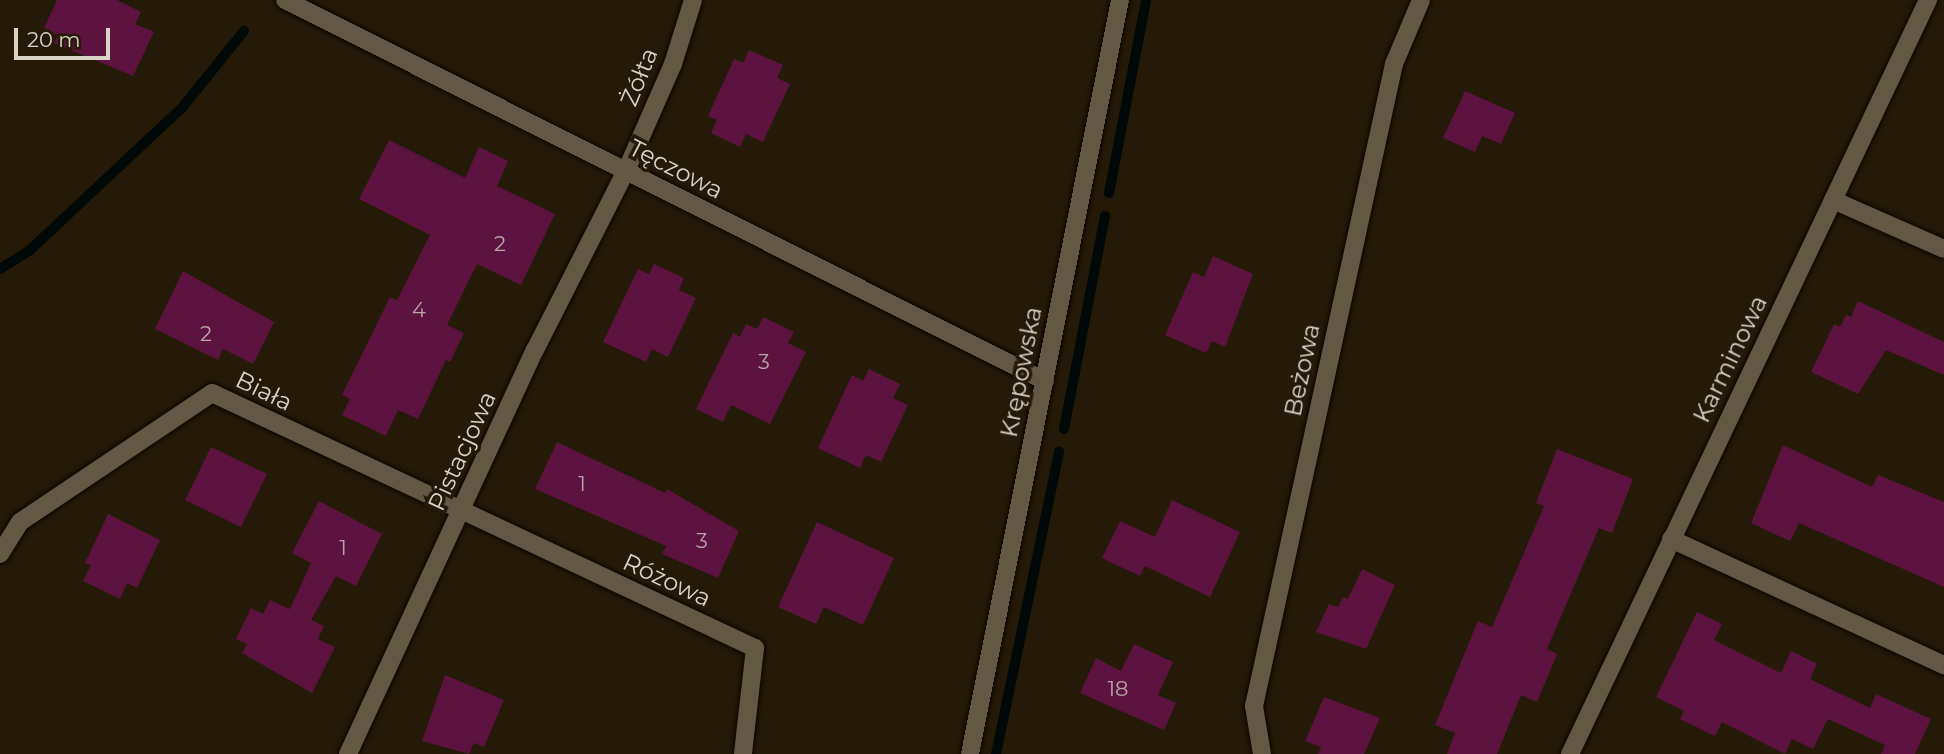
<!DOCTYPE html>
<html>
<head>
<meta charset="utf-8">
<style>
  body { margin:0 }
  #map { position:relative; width:1944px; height:754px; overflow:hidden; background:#241a07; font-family:Montserrat,sans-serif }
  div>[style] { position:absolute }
  .stream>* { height:10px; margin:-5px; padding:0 5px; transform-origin:5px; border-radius:5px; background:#000808 }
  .building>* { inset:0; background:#5c133f }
  .roads { filter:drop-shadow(0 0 2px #0d0500) drop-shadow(0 0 2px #0d0500) }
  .minor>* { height:18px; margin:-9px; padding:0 9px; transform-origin:9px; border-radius:9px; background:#635843 }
  .tertiary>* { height:18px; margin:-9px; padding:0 9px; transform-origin:9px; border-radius:9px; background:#635843 }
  span { translate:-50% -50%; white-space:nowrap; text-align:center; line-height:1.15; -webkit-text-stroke:7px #241a07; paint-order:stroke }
  .number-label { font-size:21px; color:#baa4a6 }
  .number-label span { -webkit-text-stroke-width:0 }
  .street-label { font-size:24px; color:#dad4c8 }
  .scale { position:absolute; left:14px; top:28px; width:96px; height:32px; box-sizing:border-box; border:4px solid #dad4c8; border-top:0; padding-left:9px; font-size:21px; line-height:24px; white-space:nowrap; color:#dad4c8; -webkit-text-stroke:5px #241a07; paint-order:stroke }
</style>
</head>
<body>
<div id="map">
  <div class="stream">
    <div style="left:1109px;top:193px;width:197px;rotate:-79.1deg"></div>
    <div style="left:0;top:269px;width:36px;rotate:-32deg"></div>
    <div style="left:30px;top:250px;width:208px;rotate:-43.1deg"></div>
    <div style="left:182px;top:108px;width:99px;rotate:-51.2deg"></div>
    <div style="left:1064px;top:429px;width:217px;rotate:-79.1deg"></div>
    <div style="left:996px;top:754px;width:309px;rotate:-78.2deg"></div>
  </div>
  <div class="building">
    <div style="clip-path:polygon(57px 0,117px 0,141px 12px,135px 24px,154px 32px,133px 76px,54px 43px,58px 35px,44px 28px)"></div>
    <div style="clip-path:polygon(749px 50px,783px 65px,777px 78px,790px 84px,763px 142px,746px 134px,740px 147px,711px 133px,717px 120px,708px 116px,734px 59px,743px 63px)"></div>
    <div style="clip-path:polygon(1465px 91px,1515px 113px,1501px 144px,1482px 136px,1475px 152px,1443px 138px)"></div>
    <div style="clip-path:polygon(389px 140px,465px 178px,479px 147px,508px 161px,497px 186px,555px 214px,521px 285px,477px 264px,447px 325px,464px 333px,450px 362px,446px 360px,418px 419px,398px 410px,386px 436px,342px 415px,350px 399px,342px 395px,390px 297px,397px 300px,430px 235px,359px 199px)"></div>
    <div style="clip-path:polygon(1213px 256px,1253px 274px,1225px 347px,1212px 341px,1206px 353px,1165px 335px,1193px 272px,1204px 277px)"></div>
    <div style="clip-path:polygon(654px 264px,684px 278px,679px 290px,696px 298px,668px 357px,652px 349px,646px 362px,603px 342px,638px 269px,649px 274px)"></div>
    <div style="clip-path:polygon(183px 271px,274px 322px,253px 364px,223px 349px,218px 360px,155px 329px)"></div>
    <div style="clip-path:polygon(1858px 301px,1944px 342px,1944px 375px,1886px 350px,1858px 394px,1811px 372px,1834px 324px,1840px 327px,1846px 315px,1851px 317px)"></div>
    <div style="clip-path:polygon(763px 317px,794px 332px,788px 343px,806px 352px,770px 424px,731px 405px,723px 422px,696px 409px,733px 333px,740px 337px,746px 324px,757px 329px)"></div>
    <div style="clip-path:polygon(869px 369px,900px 384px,893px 398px,908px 405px,881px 462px,866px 455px,860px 468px,818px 448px,852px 375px,863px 381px)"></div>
    <div style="clip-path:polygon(557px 442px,665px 493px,667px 489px,739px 531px,718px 578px,662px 554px,666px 546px,535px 489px)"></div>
    <div style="clip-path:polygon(1783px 445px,1872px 487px,1878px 475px,1944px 502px,1944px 587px,1799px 523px,1790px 541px,1751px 523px)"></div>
    <div style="clip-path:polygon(211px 447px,267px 474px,241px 527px,185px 500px)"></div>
    <div style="clip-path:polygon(1557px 449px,1633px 479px,1612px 533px,1599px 528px,1547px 649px,1557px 654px,1537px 702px,1521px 695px,1497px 754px,1447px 754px,1455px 733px,1435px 725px,1478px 621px,1492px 627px,1544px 506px,1536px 503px)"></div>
    <div style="clip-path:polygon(1172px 500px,1240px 532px,1210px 597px,1145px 566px,1140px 576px,1102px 558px,1120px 521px,1155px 537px)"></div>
    <div style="clip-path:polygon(319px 501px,382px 534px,356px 586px,336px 576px,311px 620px,324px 626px,318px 639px,335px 647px,312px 693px,242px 653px,247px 644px,236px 639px,251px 608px,263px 614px,270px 600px,290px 609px,311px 563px,292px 553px)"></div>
    <div style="clip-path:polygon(108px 514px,160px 540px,137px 588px,127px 583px,120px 599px,83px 581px,91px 565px,85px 563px)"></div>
    <div style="clip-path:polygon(817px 522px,894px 558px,863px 625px,824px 607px,816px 624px,778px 607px)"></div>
    <div style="clip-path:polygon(1362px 569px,1395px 585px,1366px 649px,1316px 632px,1329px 604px,1338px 607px,1343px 597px,1348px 599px)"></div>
    <div style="clip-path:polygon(1697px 612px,1722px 624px,1714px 640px,1781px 673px,1791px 651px,1817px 664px,1810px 679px,1870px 708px,1876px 694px,1931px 719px,1915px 754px,1881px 754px,1885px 745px,1828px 719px,1813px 749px,1792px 739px,1785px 754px,1722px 722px,1715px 736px,1680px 719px,1684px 711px,1656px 697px)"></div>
    <div style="clip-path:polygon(1134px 644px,1173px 662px,1158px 695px,1176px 703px,1164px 730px,1080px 693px,1096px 658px,1121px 671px)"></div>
    <div style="clip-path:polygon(445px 675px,504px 700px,484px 747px,474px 743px,469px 754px,422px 741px)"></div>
    <div style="clip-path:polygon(1324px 697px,1380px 718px,1364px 754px,1318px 754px,1321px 747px,1305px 741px)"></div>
  </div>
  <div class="roads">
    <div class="minor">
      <div style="left:285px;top:0;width:850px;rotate:26.63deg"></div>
      <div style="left:1833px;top:200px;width:121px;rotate:23.8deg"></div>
      <div style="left:1671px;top:539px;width:301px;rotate:24.8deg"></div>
      <div style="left:0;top:554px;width:38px;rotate:-58deg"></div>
      <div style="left:20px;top:522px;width:231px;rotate:-33.9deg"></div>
      <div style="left:212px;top:393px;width:600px;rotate:25.16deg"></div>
      <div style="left:755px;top:648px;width:107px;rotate:96.5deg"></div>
      <div style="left:348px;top:754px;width:445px;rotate:-65.2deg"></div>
      <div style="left:535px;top:350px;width:201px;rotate:-63.1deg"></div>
      <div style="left:626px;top:171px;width:117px;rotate:-66.3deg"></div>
      <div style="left:673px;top:64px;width:67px;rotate:-72.6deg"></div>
      <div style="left:1262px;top:754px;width:49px;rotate:-99.5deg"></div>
      <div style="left:1254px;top:706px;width:657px;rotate:-77.7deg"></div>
      <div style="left:1394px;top:64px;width:69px;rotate:-67.1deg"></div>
      <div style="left:1570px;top:754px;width:835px;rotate:-64.6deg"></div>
    </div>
    <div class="tertiary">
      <div style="left:970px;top:754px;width:769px;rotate:-78.75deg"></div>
    </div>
  </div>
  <div class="number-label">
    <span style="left:500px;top:244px">2</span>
    <span style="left:419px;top:310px">4</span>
    <span style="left:206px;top:334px">2</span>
    <span style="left:764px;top:362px">3</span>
    <span style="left:582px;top:484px">1</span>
    <span style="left:702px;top:541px">3</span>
    <span style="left:343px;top:548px">1</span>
    <span style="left:1118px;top:689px">18</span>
  </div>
  <div class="street-label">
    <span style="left:639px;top:77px;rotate:-68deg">Żółta</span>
    <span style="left:676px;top:169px;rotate:27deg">Tęczowa</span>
    <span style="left:1730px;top:359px;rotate:-64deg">Karminowa</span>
    <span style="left:1302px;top:370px;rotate:-78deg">Beżowa</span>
    <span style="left:1021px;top:372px;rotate:-79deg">Krępowska</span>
    <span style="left:264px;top:391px;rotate:26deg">Biała</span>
    <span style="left:462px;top:451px;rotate:-65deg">Pistacjowa</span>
    <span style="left:667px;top:580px;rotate:25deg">Różowa</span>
  </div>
  <div class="scale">20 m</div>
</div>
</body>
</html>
